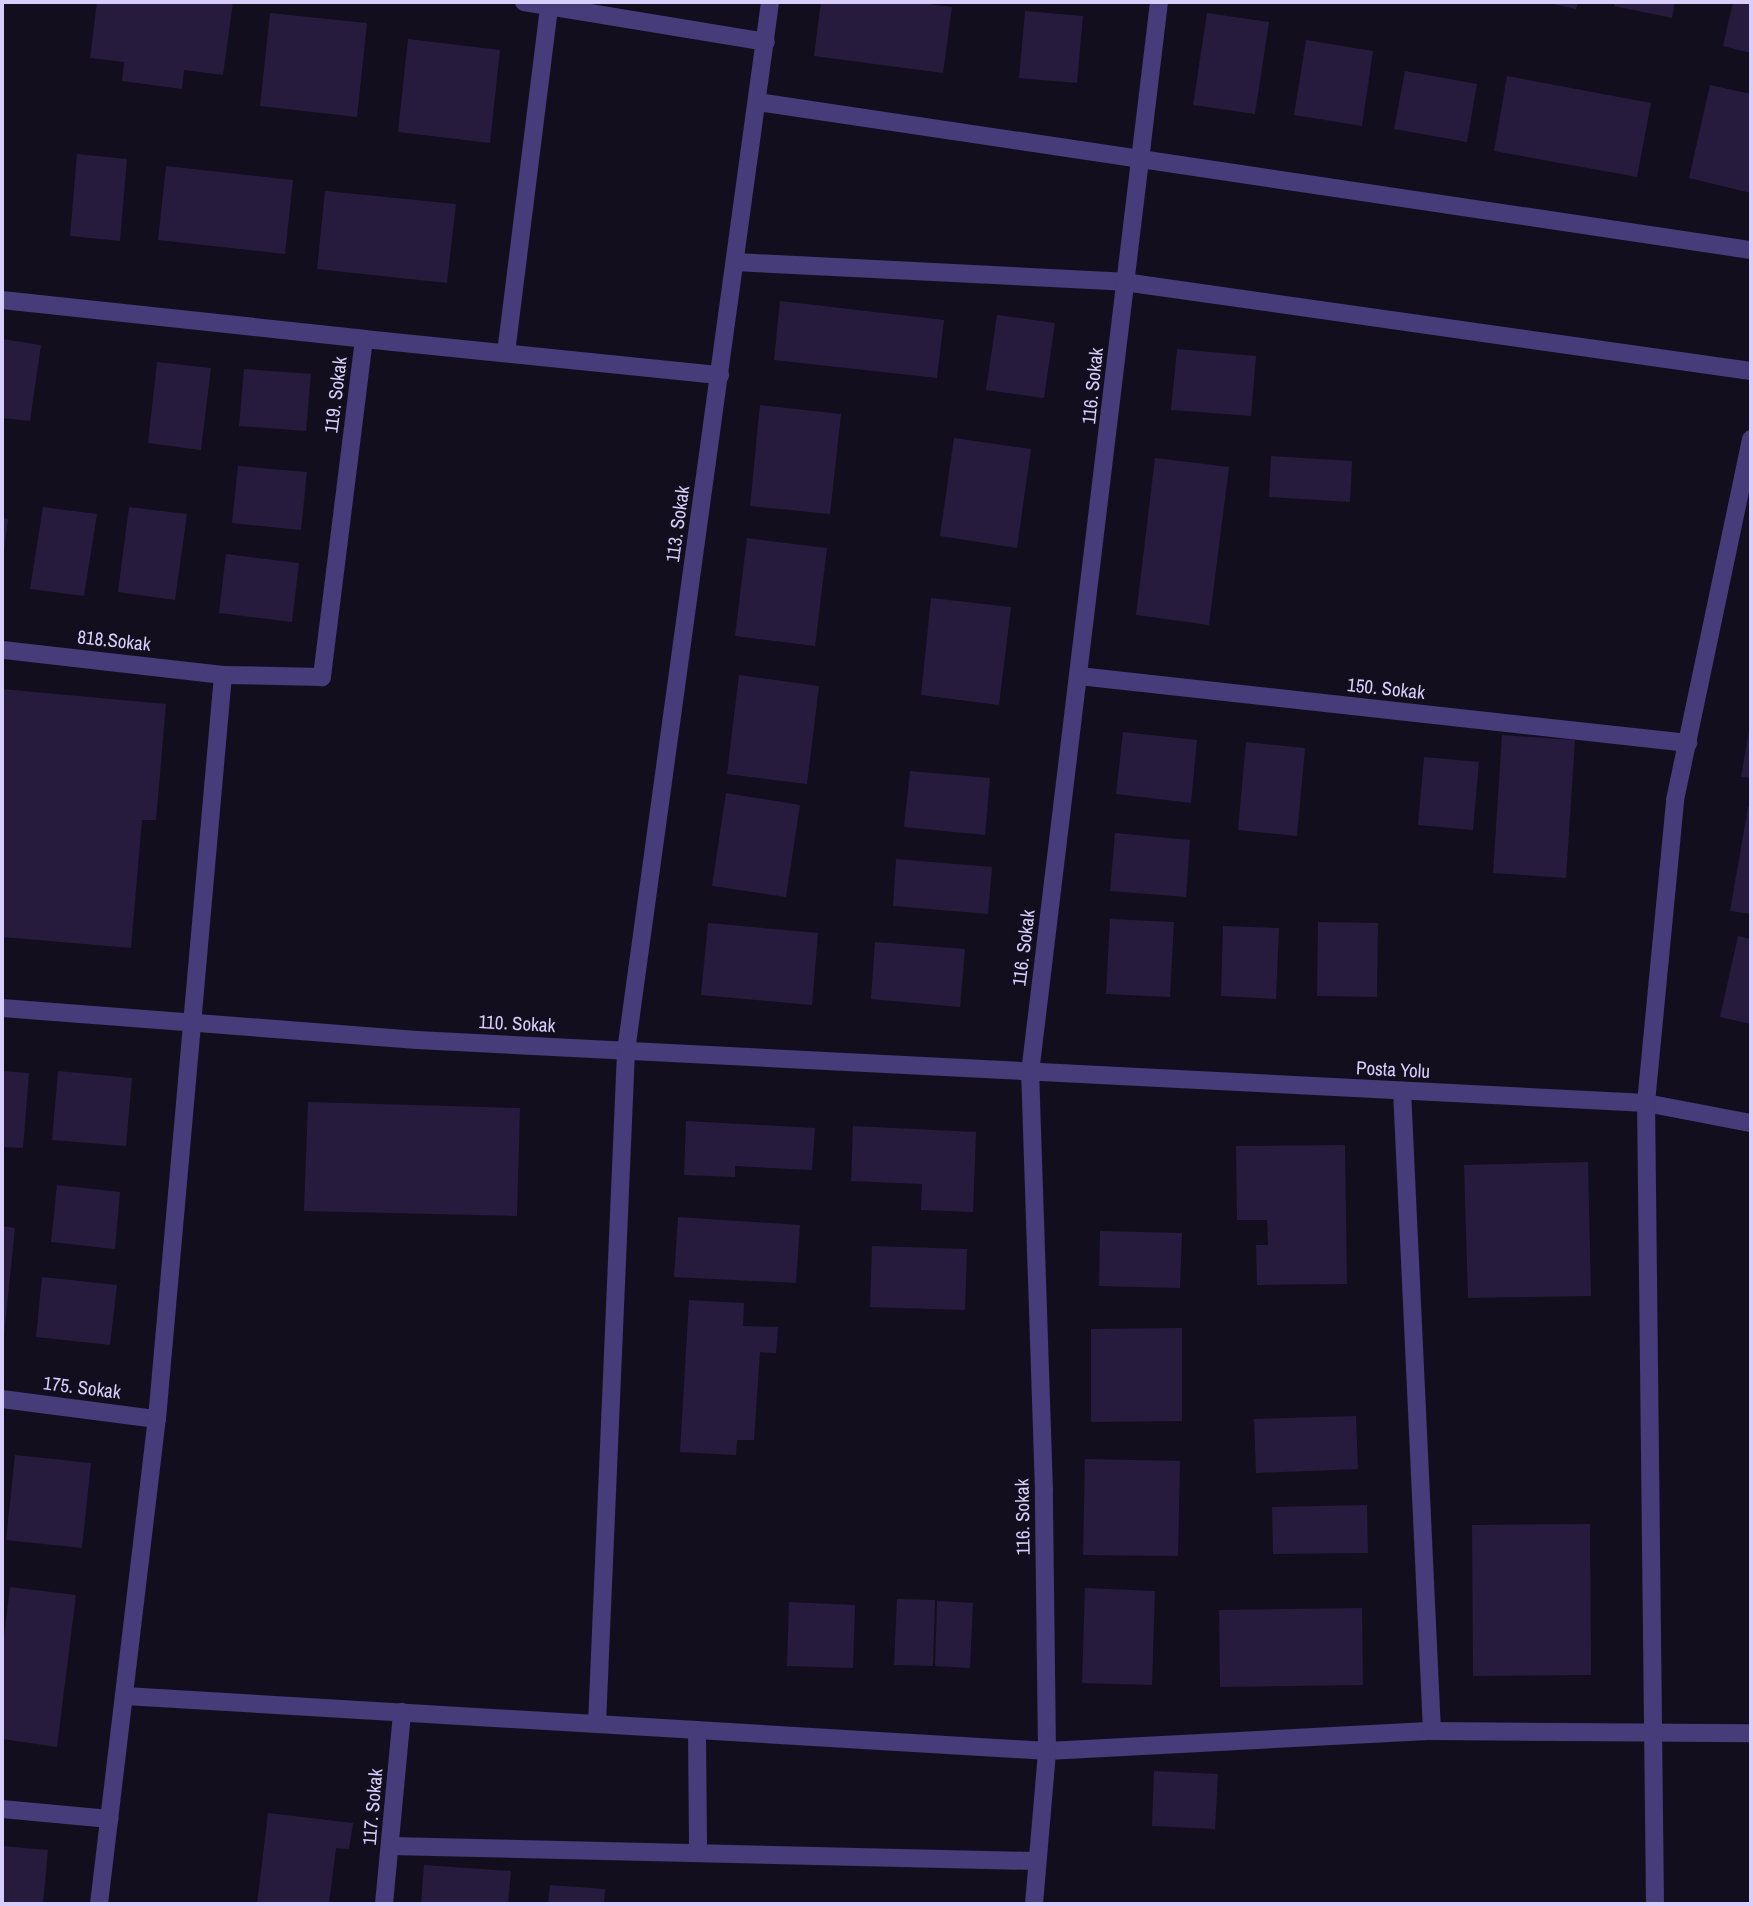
<!DOCTYPE html>
<html>
<head>
<meta charset="utf-8">
<style>
  body { margin:0 }
  #map { position:relative; width:1753px; height:1906px; overflow:hidden; background:#120e1e; font-family:"Archivo Narrow",sans-serif }
  div>[style] { position:absolute }
  .building>* { inset:0; background:#261b3d }
  .minor>* { height:18px; margin:-9px; padding:0 9px; transform-origin:9px; border-radius:9px; background:#453c79 }
  span { translate:-50% -50%; white-space:nowrap; text-align:center; line-height:1.15; -webkit-text-stroke:6px #120e1e; paint-order:stroke }
  .street-label { font-size:19px; color:#d8cefb }
  .frame { position:absolute; inset:0; border:4px solid #d8cefb; pointer-events:none }
</style>
</head>
<body>
<div id="map">
  <div class="building">
    <div style="clip-path:polygon(97px 2px,233px 2px,223px 75px,184px 70px,182px 89px,122px 81px,124px 62px,90px 58px)"></div>
    <div style="clip-path:polygon(821px 2px,913px 2px,952px 7px,943px 73px,814px 56px)"></div>
    <div style="clip-path:polygon(1544px 2px,1578px 2px,1576px 9px)"></div>
    <div style="clip-path:polygon(1615px 2px,1675px 2px,1672px 18px,1614px 6px)"></div>
    <div style="clip-path:polygon(1733px 2px,1751px 2px,1751px 53px,1723px 46px)"></div>
    <div style="clip-path:polygon(1025px 11px,1083px 16px,1077px 83px,1019px 78px)"></div>
    <div style="clip-path:polygon(270px 13px,367px 23px,357px 117px,260px 106px)"></div>
    <div style="clip-path:polygon(1207px 13px,1269px 22px,1255px 114px,1193px 105px)"></div>
    <div style="clip-path:polygon(408px 39px,500px 50px,490px 143px,398px 132px)"></div>
    <div style="clip-path:polygon(1306px 40px,1373px 51px,1362px 126px,1294px 115px)"></div>
    <div style="clip-path:polygon(1405px 71px,1477px 84px,1467px 142px,1394px 129px)"></div>
    <div style="clip-path:polygon(1507px 76px,1651px 103px,1637px 177px,1494px 151px)"></div>
    <div style="clip-path:polygon(1710px 85px,1751px 94px,1751px 193px,1689px 178px)"></div>
    <div style="clip-path:polygon(77px 154px,127px 159px,120px 241px,70px 236px)"></div>
    <div style="clip-path:polygon(166px 166px,293px 180px,285px 254px,158px 240px)"></div>
    <div style="clip-path:polygon(325px 191px,456px 204px,447px 283px,317px 269px)"></div>
    <div style="clip-path:polygon(780px 301px,944px 320px,937px 378px,774px 360px)"></div>
    <div style="clip-path:polygon(997px 315px,1055px 323px,1044px 398px,986px 390px)"></div>
    <div style="clip-path:polygon(2px 339px,41px 345px,30px 421px,2px 418px)"></div>
    <div style="clip-path:polygon(1177px 349px,1256px 356px,1251px 416px,1171px 410px)"></div>
    <div style="clip-path:polygon(157px 362px,211px 368px,201px 450px,148px 443px)"></div>
    <div style="clip-path:polygon(244px 369px,311px 374px,306px 431px,239px 426px)"></div>
    <div style="clip-path:polygon(760px 405px,841px 414px,830px 514px,750px 506px)"></div>
    <div style="clip-path:polygon(954px 438px,1031px 449px,1017px 548px,940px 536px)"></div>
    <div style="clip-path:polygon(1271px 456px,1352px 461px,1350px 502px,1269px 497px)"></div>
    <div style="clip-path:polygon(1155px 458px,1229px 467px,1209px 625px,1136px 615px)"></div>
    <div style="clip-path:polygon(238px 466px,307px 472px,301px 530px,232px 523px)"></div>
    <div style="clip-path:polygon(43px 507px,97px 514px,84px 596px,30px 589px)"></div>
    <div style="clip-path:polygon(129px 507px,187px 514px,175px 600px,118px 592px)"></div>
    <div style="clip-path:polygon(2px 518px,8px 519px,3px 558px,2px 558px)"></div>
    <div style="clip-path:polygon(747px 538px,827px 548px,815px 646px,735px 636px)"></div>
    <div style="clip-path:polygon(226px 554px,299px 563px,292px 622px,219px 613px)"></div>
    <div style="clip-path:polygon(931px 598px,1011px 607px,999px 705px,921px 695px)"></div>
    <div style="clip-path:polygon(739px 675px,819px 686px,807px 784px,727px 774px)"></div>
    <div style="clip-path:polygon(2px 689px,166px 704px,156px 820px,142px 820px,131px 948px,2px 937px)"></div>
    <div style="clip-path:polygon(1750px 725px,1751px 725px,1751px 778px,1741px 777px)"></div>
    <div style="clip-path:polygon(1123px 732px,1197px 740px,1191px 803px,1116px 794px)"></div>
    <div style="clip-path:polygon(1502px 735px,1575px 740px,1566px 878px,1493px 873px)"></div>
    <div style="clip-path:polygon(1246px 742px,1305px 748px,1297px 836px,1238px 830px)"></div>
    <div style="clip-path:polygon(1424px 757px,1479px 762px,1473px 830px,1418px 825px)"></div>
    <div style="clip-path:polygon(910px 771px,990px 778px,985px 835px,904px 827px)"></div>
    <div style="clip-path:polygon(726px 793px,800px 805px,786px 897px,712px 886px)"></div>
    <div style="clip-path:polygon(1748px 807px,1751px 808px,1751px 914px,1730px 911px)"></div>
    <div style="clip-path:polygon(1115px 833px,1190px 840px,1186px 897px,1110px 891px)"></div>
    <div style="clip-path:polygon(896px 859px,992px 867px,988px 914px,893px 906px)"></div>
    <div style="clip-path:polygon(1110px 919px,1174px 922px,1170px 997px,1106px 994px)"></div>
    <div style="clip-path:polygon(1318px 922px,1378px 923px,1377px 997px,1317px 996px)"></div>
    <div style="clip-path:polygon(708px 923px,818px 933px,812px 1005px,701px 995px)"></div>
    <div style="clip-path:polygon(1223px 926px,1279px 928px,1276px 999px,1221px 996px)"></div>
    <div style="clip-path:polygon(1738px 936px,1751px 939px,1751px 1024px,1720px 1017px)"></div>
    <div style="clip-path:polygon(875px 942px,965px 949px,960px 1007px,871px 999px)"></div>
    <div style="clip-path:polygon(2px 1071px,29px 1073px,23px 1148px,2px 1147px)"></div>
    <div style="clip-path:polygon(58px 1071px,132px 1078px,126px 1146px,52px 1140px)"></div>
    <div style="clip-path:polygon(308px 1102px,520px 1108px,517px 1216px,304px 1211px)"></div>
    <div style="clip-path:polygon(686px 1121px,815px 1128px,812px 1170px,735px 1166px,735px 1177px,684px 1175px)"></div>
    <div style="clip-path:polygon(853px 1126px,976px 1132px,973px 1212px,921px 1210px,922px 1184px,851px 1181px)"></div>
    <div style="clip-path:polygon(1345px 1145px,1347px 1284px,1257px 1285px,1256px 1245px,1268px 1245px,1267px 1220px,1237px 1220px,1236px 1146px)"></div>
    <div style="clip-path:polygon(1588px 1162px,1591px 1296px,1468px 1298px,1464px 1165px)"></div>
    <div style="clip-path:polygon(57px 1185px,120px 1192px,115px 1249px,51px 1242px)"></div>
    <div style="clip-path:polygon(678px 1217px,800px 1225px,796px 1283px,674px 1277px)"></div>
    <div style="clip-path:polygon(2px 1226px,15px 1228px,4px 1336px,2px 1336px)"></div>
    <div style="clip-path:polygon(1100px 1231px,1182px 1233px,1180px 1288px,1099px 1286px)"></div>
    <div style="clip-path:polygon(872px 1246px,967px 1249px,965px 1310px,870px 1307px)"></div>
    <div style="clip-path:polygon(42px 1277px,117px 1285px,110px 1345px,36px 1337px)"></div>
    <div style="clip-path:polygon(689px 1300px,744px 1303px,743px 1326px,778px 1327px,776px 1353px,760px 1352px,754px 1440px,737px 1440px,736px 1455px,680px 1452px)"></div>
    <div style="clip-path:polygon(1182px 1328px,1182px 1421px,1091px 1422px,1091px 1329px)"></div>
    <div style="clip-path:polygon(1356px 1416px,1358px 1469px,1256px 1473px,1254px 1419px)"></div>
    <div style="clip-path:polygon(15px 1455px,91px 1463px,82px 1548px,6px 1540px)"></div>
    <div style="clip-path:polygon(1085px 1459px,1180px 1461px,1178px 1556px,1083px 1555px)"></div>
    <div style="clip-path:polygon(1367px 1505px,1368px 1553px,1273px 1554px,1272px 1507px)"></div>
    <div style="clip-path:polygon(1590px 1524px,1591px 1675px,1473px 1676px,1472px 1525px)"></div>
    <div style="clip-path:polygon(10px 1587px,76px 1595px,57px 1747px,2px 1739px,2px 1653px)"></div>
    <div style="clip-path:polygon(1085px 1588px,1155px 1591px,1152px 1685px,1082px 1683px)"></div>
    <div style="clip-path:polygon(897px 1599px,935px 1600px,933px 1666px,894px 1665px)"></div>
    <div style="clip-path:polygon(937px 1601px,973px 1603px,970px 1668px,935px 1666px)"></div>
    <div style="clip-path:polygon(789px 1602px,855px 1605px,853px 1668px,787px 1666px)"></div>
    <div style="clip-path:polygon(1362px 1608px,1363px 1685px,1220px 1687px,1219px 1610px)"></div>
    <div style="clip-path:polygon(1154px 1771px,1218px 1774px,1215px 1829px,1152px 1826px)"></div>
    <div style="clip-path:polygon(268px 1813px,353px 1823px,349px 1849px,336px 1848px,329px 1904px,257px 1904px)"></div>
    <div style="clip-path:polygon(2px 1846px,48px 1850px,43px 1904px,2px 1904px)"></div>
    <div style="clip-path:polygon(424px 1865px,511px 1871px,508px 1904px,421px 1904px)"></div>
    <div style="clip-path:polygon(550px 1885px,605px 1889px,604px 1904px,548px 1904px)"></div>
  </div>
  <div class="minor">
    <div style="left:524px;top:2px;width:245px;rotate:9.4deg"></div>
    <div style="left:758px;top:102px;width:1004px;rotate:8.48deg"></div>
    <div style="left:735px;top:262px;width:390px;rotate:2.9deg"></div>
    <div style="left:1124px;top:282px;width:633px;rotate:8.08deg"></div>
    <div style="left:2px;top:300px;width:364px;rotate:6.1deg"></div>
    <div style="left:364px;top:339px;width:341px;rotate:97.1deg"></div>
    <div style="left:322px;top:677px;width:99px;rotate:-178.8deg"></div>
    <div style="left:223px;top:675px;width:222px;rotate:-173.5deg"></div>
    <div style="left:364px;top:339px;width:358px;rotate:5.8deg"></div>
    <div style="left:506px;top:353px;width:354px;rotate:-82.9deg"></div>
    <div style="left:1079px;top:676px;width:613px;rotate:6.28deg"></div>
    <div style="left:2px;top:1008px;width:416px;rotate:4.4deg"></div>
    <div style="left:417px;top:1040px;width:1231px;rotate:2.93deg"></div>
    <div style="left:1646px;top:1103px;width:107px;rotate:10.8deg"></div>
    <div style="left:2px;top:1399px;width:156px;rotate:7.4deg"></div>
    <div style="left:125px;top:1696px;width:924px;rotate:3.41deg"></div>
    <div style="left:1047px;top:1751px;width:386px;rotate:-3deg"></div>
    <div style="left:1432px;top:1731px;width:641px;rotate:-92.68deg"></div>
    <div style="left:597px;top:1724px;width:674px;rotate:-87.53deg"></div>
    <div style="left:626px;top:1051px;width:1059px;rotate:-82.18deg"></div>
    <div style="left:697px;top:1730px;width:123px;rotate:89.5deg"></div>
    <div style="left:1432px;top:1731px;width:319px;rotate:0.4deg"></div>
    <div style="left:2px;top:1809px;width:108px;rotate:5.3deg"></div>
    <div style="left:391px;top:1846px;width:643px;rotate:1.34deg"></div>
    <div style="left:99px;top:1904px;width:488px;rotate:-83.2deg"></div>
    <div style="left:157px;top:1419px;width:747px;rotate:-84.93deg"></div>
    <div style="left:384px;top:1904px;width:193px;rotate:-84.6deg"></div>
    <div style="left:1034px;top:1904px;width:154px;rotate:-85.1deg"></div>
    <div style="left:1047px;top:1751px;width:260px;rotate:-90.7deg"></div>
    <div style="left:1044px;top:1491px;width:418px;rotate:-91.9deg"></div>
    <div style="left:1030px;top:1073px;width:1079px;rotate:-83.13deg"></div>
    <div style="left:1655px;top:1904px;width:801px;rotate:-90.64deg"></div>
    <div style="left:1646px;top:1103px;width:304px;rotate:-84.5deg"></div>
    <div style="left:1675px;top:800px;width:369px;rotate:-78.1deg"></div>
  </div>
  <div class="street-label">
    <span style="left:1093px;top:386px;rotate:-84deg">116. Sokak</span>
    <span style="left:336px;top:395px;rotate:-83deg">119. Sokak</span>
    <span style="left:678px;top:524px;rotate:-82deg">113. Sokak</span>
    <span style="left:114px;top:641px;rotate:6deg">818.Sokak</span>
    <span style="left:1386px;top:689px;rotate:6deg">150. Sokak</span>
    <span style="left:1024px;top:948px;rotate:-83deg">116. Sokak</span>
    <span style="left:517px;top:1024px;rotate:3deg">110. Sokak</span>
    <span style="left:1393px;top:1070px;rotate:3deg">Posta Yolu</span>
    <span style="left:82px;top:1388px;rotate:7deg">175. Sokak</span>
    <span style="left:1023px;top:1517px;rotate:-91deg">116. Sokak</span>
    <span style="left:373px;top:1807px;rotate:-85deg">117. Sokak</span>
  </div>
  <div class="frame"></div>
</div>
</body>
</html>
